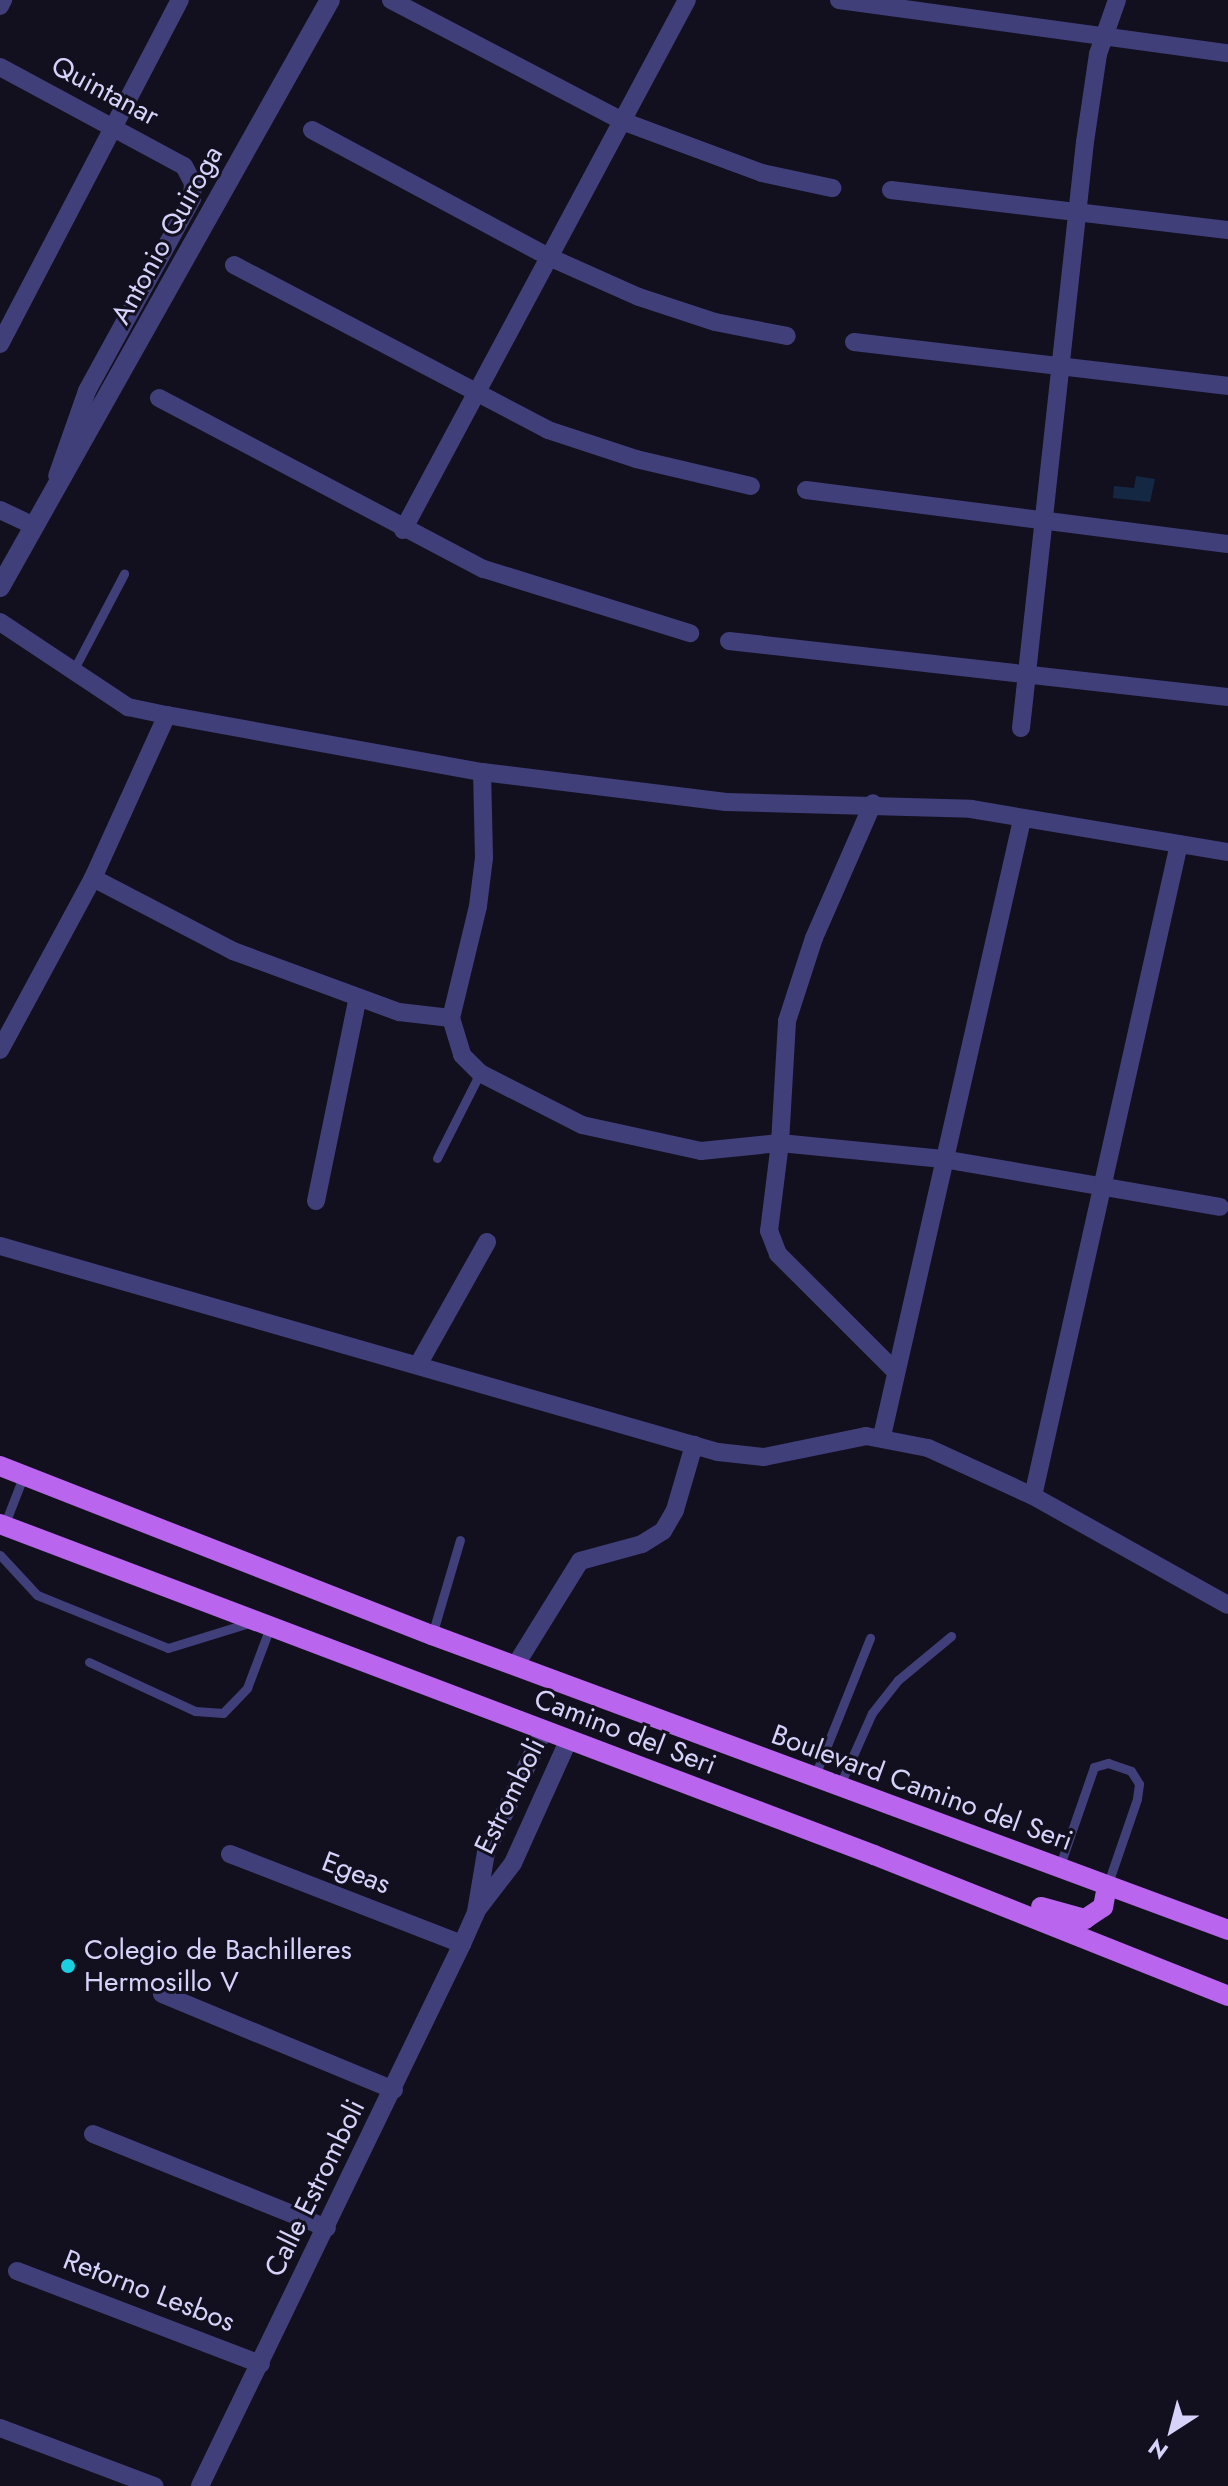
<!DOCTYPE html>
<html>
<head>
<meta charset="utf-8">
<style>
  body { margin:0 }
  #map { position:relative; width:1228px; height:2486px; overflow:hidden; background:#120f1f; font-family:Jost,sans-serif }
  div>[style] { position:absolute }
  .water>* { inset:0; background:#142844 }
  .service>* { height:9px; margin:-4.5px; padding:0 4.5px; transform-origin:4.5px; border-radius:4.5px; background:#413f79 }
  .minor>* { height:18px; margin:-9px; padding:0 9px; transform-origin:9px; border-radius:9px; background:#413f79 }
  .tertiary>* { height:20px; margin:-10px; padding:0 10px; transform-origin:10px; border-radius:10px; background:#413f79 }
  .primary>* { height:20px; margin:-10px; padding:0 10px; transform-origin:10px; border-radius:10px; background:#b965ee }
  .dots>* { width:22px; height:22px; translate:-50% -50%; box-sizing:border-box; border:4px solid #120f1f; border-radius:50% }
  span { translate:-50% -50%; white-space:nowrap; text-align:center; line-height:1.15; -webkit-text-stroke:6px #120f1f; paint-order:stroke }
  .street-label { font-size:28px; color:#d6d2fa }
  .poi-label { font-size:28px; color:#d6d2fa }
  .left { translate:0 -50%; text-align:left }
  .north { position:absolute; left:1132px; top:2390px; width:80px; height:80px; -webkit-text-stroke:6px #120f1f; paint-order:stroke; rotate:216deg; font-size:22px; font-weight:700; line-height:32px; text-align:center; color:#d6d2fa }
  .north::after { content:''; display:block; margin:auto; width:28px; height:36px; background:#d6d2fa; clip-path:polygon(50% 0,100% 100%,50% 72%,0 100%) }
</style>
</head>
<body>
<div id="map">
  <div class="water">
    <div style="clip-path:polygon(1136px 476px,1155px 479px,1150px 502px,1113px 498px,1114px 486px,1134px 488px)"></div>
  </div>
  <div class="service">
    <div style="left:73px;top:671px;width:110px;rotate:-62.3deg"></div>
    <div style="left:437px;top:1158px;width:95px;rotate:-63.2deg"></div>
    <div style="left:4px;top:1526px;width:53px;rotate:-68.8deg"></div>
    <div style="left:0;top:1555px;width:54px;rotate:47.2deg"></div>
    <div style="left:37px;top:1595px;width:141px;rotate:22deg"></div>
    <div style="left:168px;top:1648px;width:85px;rotate:-17.2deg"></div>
    <div style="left:432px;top:1635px;width:99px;rotate:-73.6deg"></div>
    <div style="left:89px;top:1662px;width:117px;rotate:24.8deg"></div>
    <div style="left:195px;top:1711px;width:28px;rotate:4deg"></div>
    <div style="left:223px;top:1713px;width:35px;rotate:-46deg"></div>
    <div style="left:247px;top:1688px;width:65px;rotate:-69.3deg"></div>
    <div style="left:814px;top:1778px;width:151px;rotate:-68.2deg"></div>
    <div style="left:839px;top:1787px;width:81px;rotate:-66deg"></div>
    <div style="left:872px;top:1713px;width:42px;rotate:-51.8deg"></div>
    <div style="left:898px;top:1680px;width:69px;rotate:-39.7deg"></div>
    <div style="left:1059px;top:1868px;width:107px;rotate:-70.9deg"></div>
    <div style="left:1094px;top:1767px;width:15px;rotate:-16deg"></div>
    <div style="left:1108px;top:1763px;width:24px;rotate:19deg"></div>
    <div style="left:1131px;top:1771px;width:15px;rotate:58deg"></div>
    <div style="left:1139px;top:1784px;width:15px;rotate:98deg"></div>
    <div style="left:1137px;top:1799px;width:92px;rotate:109deg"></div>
  </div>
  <div class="minor">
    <div style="left:391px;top:0;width:261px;rotate:27.6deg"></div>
    <div style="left:622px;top:121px;width:149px;rotate:20.4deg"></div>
    <div style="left:762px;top:173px;width:72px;rotate:12.1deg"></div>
    <div style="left:839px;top:0;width:393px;rotate:7.8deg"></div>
    <div style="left:0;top:6px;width:7px;rotate:-63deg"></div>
    <div style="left:0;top:67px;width:209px;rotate:28.3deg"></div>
    <div style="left:184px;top:166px;width:19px;rotate:62deg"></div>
    <div style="left:193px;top:183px;width:16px;rotate:94deg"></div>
    <div style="left:192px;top:199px;width:219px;rotate:118.7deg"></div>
    <div style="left:87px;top:391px;width:90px;rotate:109.4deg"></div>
    <div style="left:312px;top:130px;width:269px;rotate:28.2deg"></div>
    <div style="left:549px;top:257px;width:98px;rotate:24deg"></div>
    <div style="left:639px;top:297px;width:80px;rotate:18.2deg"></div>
    <div style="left:715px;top:322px;width:73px;rotate:11deg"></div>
    <div style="left:891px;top:190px;width:339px;rotate:6.8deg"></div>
    <div style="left:234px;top:265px;width:355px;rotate:27.7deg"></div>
    <div style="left:548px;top:430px;width:93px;rotate:18.2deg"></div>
    <div style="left:636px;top:459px;width:118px;rotate:13.2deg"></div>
    <div style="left:854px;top:342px;width:377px;rotate:6.7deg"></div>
    <div style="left:0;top:344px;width:388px;rotate:-62.4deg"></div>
    <div style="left:159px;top:398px;width:367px;rotate:27.8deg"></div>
    <div style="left:484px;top:569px;width:216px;rotate:17.3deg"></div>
    <div style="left:806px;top:490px;width:425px;rotate:7.3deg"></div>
    <div style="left:0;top:510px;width:38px;rotate:25deg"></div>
    <div style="left:403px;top:530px;width:601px;rotate:-61.82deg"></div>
    <div style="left:0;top:622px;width:154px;rotate:33.6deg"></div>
    <div style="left:128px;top:707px;width:40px;rotate:12deg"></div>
    <div style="left:167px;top:715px;width:320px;rotate:10.3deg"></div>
    <div style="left:482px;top:772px;width:246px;rotate:7deg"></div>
    <div style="left:726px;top:802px;width:245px;rotate:1.6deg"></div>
    <div style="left:971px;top:809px;width:261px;rotate:9.5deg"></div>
    <div style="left:729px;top:641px;width:502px;rotate:6.4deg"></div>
    <div style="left:1021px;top:728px;width:589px;rotate:-83.77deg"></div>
    <div style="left:1085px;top:142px;width:89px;rotate:-81.6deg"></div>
    <div style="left:1098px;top:54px;width:57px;rotate:-70.6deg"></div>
    <div style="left:93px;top:878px;width:158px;rotate:27.5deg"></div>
    <div style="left:233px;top:951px;width:177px;rotate:20.2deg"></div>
    <div style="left:399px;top:1012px;width:52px;rotate:6.6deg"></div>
    <div style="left:451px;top:1018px;width:115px;rotate:-76.4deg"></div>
    <div style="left:478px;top:906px;width:48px;rotate:-82.9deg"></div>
    <div style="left:484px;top:858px;width:86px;rotate:-91.3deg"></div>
    <div style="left:451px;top:1018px;width:39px;rotate:73deg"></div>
    <div style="left:462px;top:1055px;width:25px;rotate:45deg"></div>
    <div style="left:480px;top:1073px;width:114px;rotate:27deg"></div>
    <div style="left:582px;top:1125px;width:122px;rotate:12.3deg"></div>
    <div style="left:701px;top:1151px;width:79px;rotate:-5.8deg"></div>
    <div style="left:780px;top:1143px;width:122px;rotate:-86.7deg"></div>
    <div style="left:787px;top:1021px;width:87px;rotate:-72deg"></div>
    <div style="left:814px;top:938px;width:147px;rotate:-66.4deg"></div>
    <div style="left:0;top:1050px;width:196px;rotate:-61.6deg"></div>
    <div style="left:93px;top:878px;width:179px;rotate:-65.6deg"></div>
    <div style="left:316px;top:1201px;width:208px;rotate:-78.4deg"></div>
    <div style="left:0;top:1246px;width:747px;rotate:16.01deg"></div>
    <div style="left:718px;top:1452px;width:46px;rotate:6.2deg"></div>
    <div style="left:764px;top:1457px;width:104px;rotate:-11.6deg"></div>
    <div style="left:866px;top:1436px;width:63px;rotate:11deg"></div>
    <div style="left:928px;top:1448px;width:115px;rotate:24.6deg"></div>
    <div style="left:1033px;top:1496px;width:223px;rotate:29.2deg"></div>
    <div style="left:418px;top:1365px;width:141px;rotate:-60.7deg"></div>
    <div style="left:896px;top:1372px;width:167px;rotate:-135deg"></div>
    <div style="left:778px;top:1254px;width:25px;rotate:-111deg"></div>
    <div style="left:769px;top:1231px;width:89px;rotate:-82.9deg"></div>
    <div style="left:780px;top:1143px;width:164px;rotate:5.6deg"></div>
    <div style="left:943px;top:1159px;width:281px;rotate:9.8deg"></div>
    <div style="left:882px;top:1436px;width:632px;rotate:-77.2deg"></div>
    <div style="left:1033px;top:1496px;width:668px;rotate:-77.38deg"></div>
    <div style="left:515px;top:1666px;width:123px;rotate:-58.2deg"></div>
    <div style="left:580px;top:1561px;width:64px;rotate:-15.3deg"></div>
    <div style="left:642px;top:1544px;width:25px;rotate:-32deg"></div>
    <div style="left:663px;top:1531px;width:24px;rotate:-60deg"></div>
    <div style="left:675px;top:1510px;width:68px;rotate:-73.7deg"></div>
    <div style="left:230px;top:1854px;width:249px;rotate:21.2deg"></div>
    <div style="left:477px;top:1910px;width:59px;rotate:-52.5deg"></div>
    <div style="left:513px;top:1863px;width:136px;rotate:-65.7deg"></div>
    <div style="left:162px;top:1994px;width:251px;rotate:22.5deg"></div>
    <div style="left:93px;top:2134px;width:252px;rotate:21.9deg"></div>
    <div style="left:17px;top:2271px;width:261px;rotate:20.9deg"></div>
    <div style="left:0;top:2428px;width:165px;rotate:20.6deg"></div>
    <div style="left:200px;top:2486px;width:602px;rotate:-64.2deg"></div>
    <div style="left:462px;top:1944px;width:35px;rotate:-66deg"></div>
    <div style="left:476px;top:1912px;width:61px;rotate:-80.5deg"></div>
    <div style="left:486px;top:1852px;width:135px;rotate:-64.6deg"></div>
  </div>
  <div class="tertiary">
    <div style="left:0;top:587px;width:673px;rotate:-60.66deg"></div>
  </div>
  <div class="primary">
    <div style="left:0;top:1466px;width:464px;rotate:21.4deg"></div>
    <div style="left:432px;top:1635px;width:849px;rotate:20.33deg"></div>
    <div style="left:0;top:1524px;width:935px;rotate:20.74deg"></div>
    <div style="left:874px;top:1855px;width:381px;rotate:21.7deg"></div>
    <div style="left:1041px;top:1907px;width:46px;rotate:15.3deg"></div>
    <div style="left:1085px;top:1919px;width:22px;rotate:-34deg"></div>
    <div style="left:1103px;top:1907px;width:21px;rotate:-79deg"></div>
  </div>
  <div class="dots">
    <div style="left:68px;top:1966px;background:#19cfe0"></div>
  </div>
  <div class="street-label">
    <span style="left:105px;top:91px;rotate:28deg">Quintanar</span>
    <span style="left:167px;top:235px;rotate:-61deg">Antonio Quiroga</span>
    <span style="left:625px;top:1732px;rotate:21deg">Camino del Seri</span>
    <span style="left:922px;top:1788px;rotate:20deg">Boulevard Camino del Seri</span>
    <span style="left:510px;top:1796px;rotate:-64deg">Estromboli</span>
    <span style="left:356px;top:1873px;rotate:21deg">Egeas</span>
    <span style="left:315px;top:2188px;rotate:-64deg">Calle Estromboli</span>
    <span style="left:149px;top:2291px;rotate:21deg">Retorno Lesbos</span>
  </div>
  <div class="poi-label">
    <span class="left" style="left:84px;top:1966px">Colegio de Bachilleres<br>Hermosillo V</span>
  </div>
  <div class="north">N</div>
</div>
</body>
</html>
